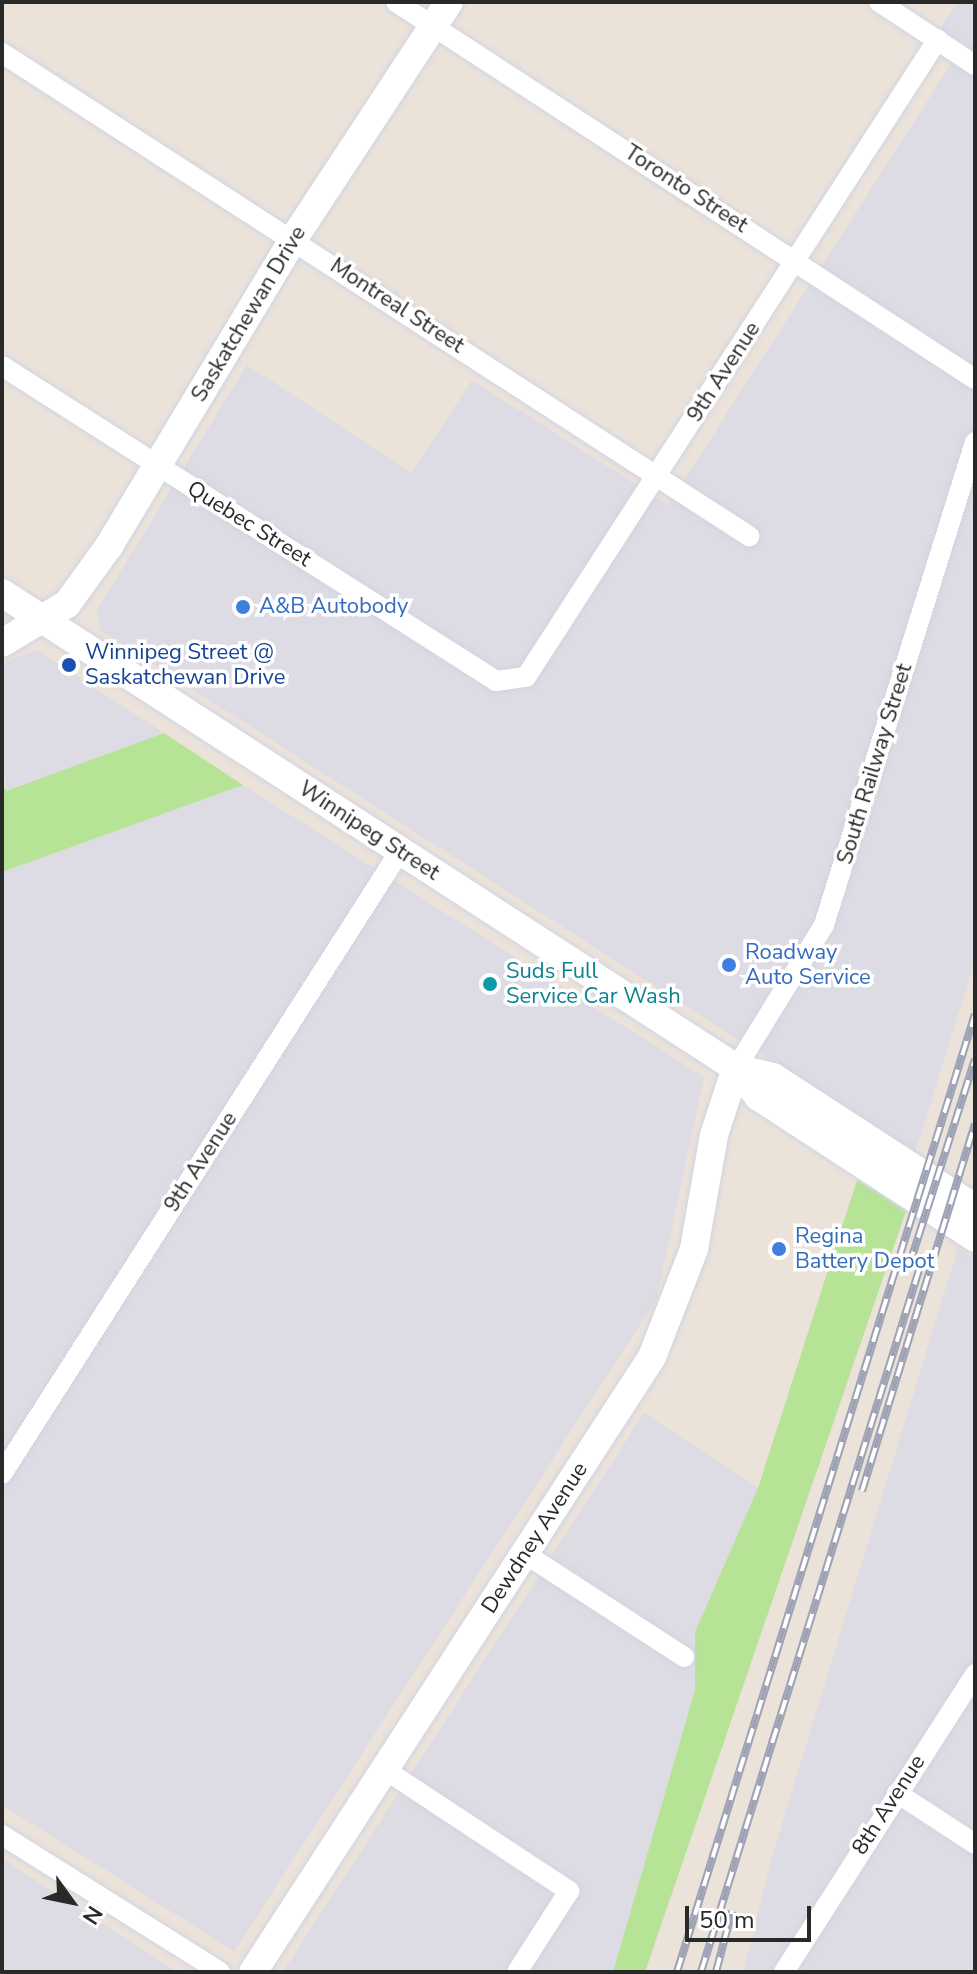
<!DOCTYPE html>
<html>
<head>
<meta charset="utf-8">
<style>
  body { margin:0 }
  #map { position:relative; width:977px; height:1974px; overflow:hidden; background:#ebe2da; font-family:"Nunito Sans",sans-serif }
  div>[style] { position:absolute }
  .industrial>* { inset:0; background:#dddbe3 }
  .green>* { inset:0; background:#b6e395 }
  .roads { filter:drop-shadow(0 0 2px #cfd4e2) drop-shadow(0 0 2px #cfd4e2) }
  .street>* { height:20px; margin:-10px; padding:0 10px; transform-origin:10px; border-radius:10px; background:#fff }
  .secondary>* { height:28px; margin:-14px; padding:0 14px; transform-origin:14px; border-radius:14px; background:#fff }
  .rail>* { height:8px; margin-top:-4px; transform-origin:0; background:repeating-linear-gradient(90deg,#fff 0 15px,#9da2b4 0 30px); box-sizing:border-box; border-block:2px solid #9da2b4 }
  .dots>* { width:22px; height:22px; translate:-50% -50%; box-sizing:border-box; border:4px solid #fff; border-radius:50% }
  span { translate:-50% -50%; white-space:nowrap; text-align:center; line-height:1.15; -webkit-text-stroke:7px #fff; paint-order:stroke }
  .street-label { font-size:22px; color:#292929 }
  .shop-label { font-size:22px; color:#366cbe }
  .left { translate:0 -50%; text-align:left }
  .transit-label { font-size:22px; color:#164399 }
  .culture-label { font-size:22px; color:#0d838f }
  .frame { position:absolute; inset:0; border:4px solid #292929; pointer-events:none }
  .north { position:absolute; left:32px; top:1862px; width:80px; height:80px; -webkit-text-stroke:6px #fff; paint-order:stroke; rotate:123deg; font-size:22px; font-weight:700; line-height:32px; text-align:center; color:#292929 }
  .north::after { content:''; display:block; margin:auto; width:28px; height:36px; background:#292929; clip-path:polygon(50% 0,100% 100%,50% 72%,0 100%) }
  .scale { position:absolute; left:685px; top:1906px; width:126px; height:36px; box-sizing:border-box; border:4px solid #292929; border-top:0; padding-left:10px; font-size:24px; line-height:28px; white-space:nowrap; color:#292929; -webkit-text-stroke:6px #fff; paint-order:stroke }
</style>
</head>
<body>
<div id="map">
  <div class="industrial">
    <div style="clip-path:polygon(958px 2px,975px 2px,975px 960px,915px 1153px,100px 630px,97px 610px,247px 365px,411px 473px,472px 380px,668px 505px,964px 44px,940px 29px)"></div>
    <div style="clip-path:polygon(37px 650px,164px 733px,5px 791px,2px 663px)"></div>
    <div style="clip-path:polygon(243px 785px,704px 1077px,657px 1298px,234px 1951px,2px 1805px,2px 872px)"></div>
    <div style="clip-path:polygon(958px 1248px,975px 1260px,975px 1972px,743px 1972px,774px 1850px)"></div>
    <div style="clip-path:polygon(644px 1413px,758px 1488px,695px 1632px,695px 1690px,613px 1972px,283px 1972px)"></div>
    <div style="clip-path:polygon(2px 1858px,176px 1972px,2px 1972px)"></div>
  </div>
  <div class="green">
    <div style="clip-path:polygon(164px 733px,243px 785px,2px 872px,2px 782px,6px 791px)"></div>
    <div style="clip-path:polygon(857px 1180px,906px 1211px,645px 1972px,613px 1972px,695px 1690px,695px 1632px,758px 1488px)"></div>
  </div>
  <div class="roads">
    <div class="street">
      <div style="left:396px;top:2px;width:691px;rotate:33.07deg"></div>
      <div style="left:879px;top:2px;width:115px;rotate:33.3deg"></div>
      <div style="left:2px;top:53px;width:890px;rotate:32.89deg"></div>
      <div style="left:2px;top:366px;width:586px;rotate:32.52deg"></div>
      <div style="left:496px;top:681px;width:30px;rotate:-8deg"></div>
      <div style="left:526px;top:677px;width:759px;rotate:-57.15deg"></div>
      <div style="left:736px;top:1068px;width:168px;rotate:-58.4deg"></div>
      <div style="left:824px;top:925px;width:506px;rotate:-72.64deg"></div>
      <div style="left:2px;top:1474px;width:739px;rotate:-57.43deg"></div>
      <div style="left:524px;top:1553px;width:191px;rotate:33deg"></div>
      <div style="left:384px;top:1769px;width:222px;rotate:33.4deg"></div>
      <div style="left:569px;top:1891px;width:96px;rotate:122.7deg"></div>
      <div style="left:897px;top:1793px;width:93px;rotate:33.2deg"></div>
      <div style="left:2px;top:1835px;width:257px;rotate:32.1deg"></div>
      <div style="left:784px;top:1972px;width:354px;rotate:-57.3deg"></div>
    </div>
    <div class="secondary">
      <div style="left:2px;top:593px;width:874px;rotate:32.91deg"></div>
      <div style="left:736px;top:1068px;width:37px;rotate:52deg"></div>
      <div style="left:759px;top:1097px;width:258px;rotate:33.1deg"></div>
      <div style="left:2px;top:643px;width:76px;rotate:-31deg"></div>
      <div style="left:67px;top:604px;width:72px;rotate:-54.1deg"></div>
      <div style="left:109px;top:546px;width:359px;rotate:-59deg"></div>
      <div style="left:294px;top:238px;width:282px;rotate:-56.7deg"></div>
      <div style="left:736px;top:1068px;width:38px;rotate:14deg"></div>
      <div style="left:773px;top:1077px;width:241px;rotate:33deg"></div>
      <div style="left:253px;top:1972px;width:733px;rotate:-57.03deg"></div>
      <div style="left:652px;top:1357px;width:116px;rotate:-68.7deg"></div>
      <div style="left:694px;top:1249px;width:116px;rotate:-80deg"></div>
      <div style="left:714px;top:1135px;width:71px;rotate:-71.8deg"></div>
    </div>
  </div>
  <div class="rail">
    <div style="left:909px;top:1266px;width:217px;rotate:-72.3deg"></div>
    <div style="left:862px;top:1491px;width:384px;rotate:-72.9deg"></div>
    <div style="left:677px;top:1972px;width:1003px;rotate:-72.72deg"></div>
    <div style="left:701px;top:1972px;width:752px;rotate:-72.75deg"></div>
    <div style="left:716px;top:1972px;width:63px;rotate:-75.3deg"></div>
  </div>
  <div class="dots">
    <div style="left:243px;top:607px;background:#3f7fe0"></div>
    <div style="left:69px;top:665px;background:#1a4fb4"></div>
    <div style="left:729px;top:965px;background:#3f7fe0"></div>
    <div style="left:490px;top:984px;background:#0f9aa8"></div>
    <div style="left:779px;top:1249px;background:#3f7fe0"></div>
  </div>
  <div class="street-label">
    <span style="left:686px;top:189px;rotate:33deg">Toronto Street</span>
    <span style="left:397px;top:306px;rotate:33deg">Montreal Street</span>
    <span style="left:249px;top:314px;rotate:-59deg">Saskatchewan Drive</span>
    <span style="left:724px;top:372px;rotate:-57deg">9th Avenue</span>
    <span style="left:249px;top:524px;rotate:32deg">Quebec Street</span>
    <span style="left:875px;top:764px;rotate:-73deg">South Railway Street</span>
    <span style="left:369px;top:831px;rotate:33deg">Winnipeg Street</span>
    <span style="left:201px;top:1162px;rotate:-57deg">9th Avenue</span>
    <span style="left:535px;top:1538px;rotate:-57deg">Dewdney Avenue</span>
    <span style="left:889px;top:1805px;rotate:-57deg">8th Avenue</span>
  </div>
  <div class="shop-label">
    <span class="left" style="left:259px;top:607px">A&amp;B Autobody</span>
    <span class="left" style="left:745px;top:965px">Roadway<br>Auto Service</span>
    <span class="left" style="left:795px;top:1249px">Regina<br>Battery Depot</span>
  </div>
  <div class="transit-label">
    <span class="left" style="left:85px;top:665px">Winnipeg Street @<br>Saskatchewan Drive</span>
  </div>
  <div class="culture-label">
    <span class="left" style="left:506px;top:984px">Suds Full<br>Service Car Wash</span>
  </div>
  <div class="frame"></div>
  <div class="north">N</div>
  <div class="scale">50 m</div>
</div>
</body>
</html>
